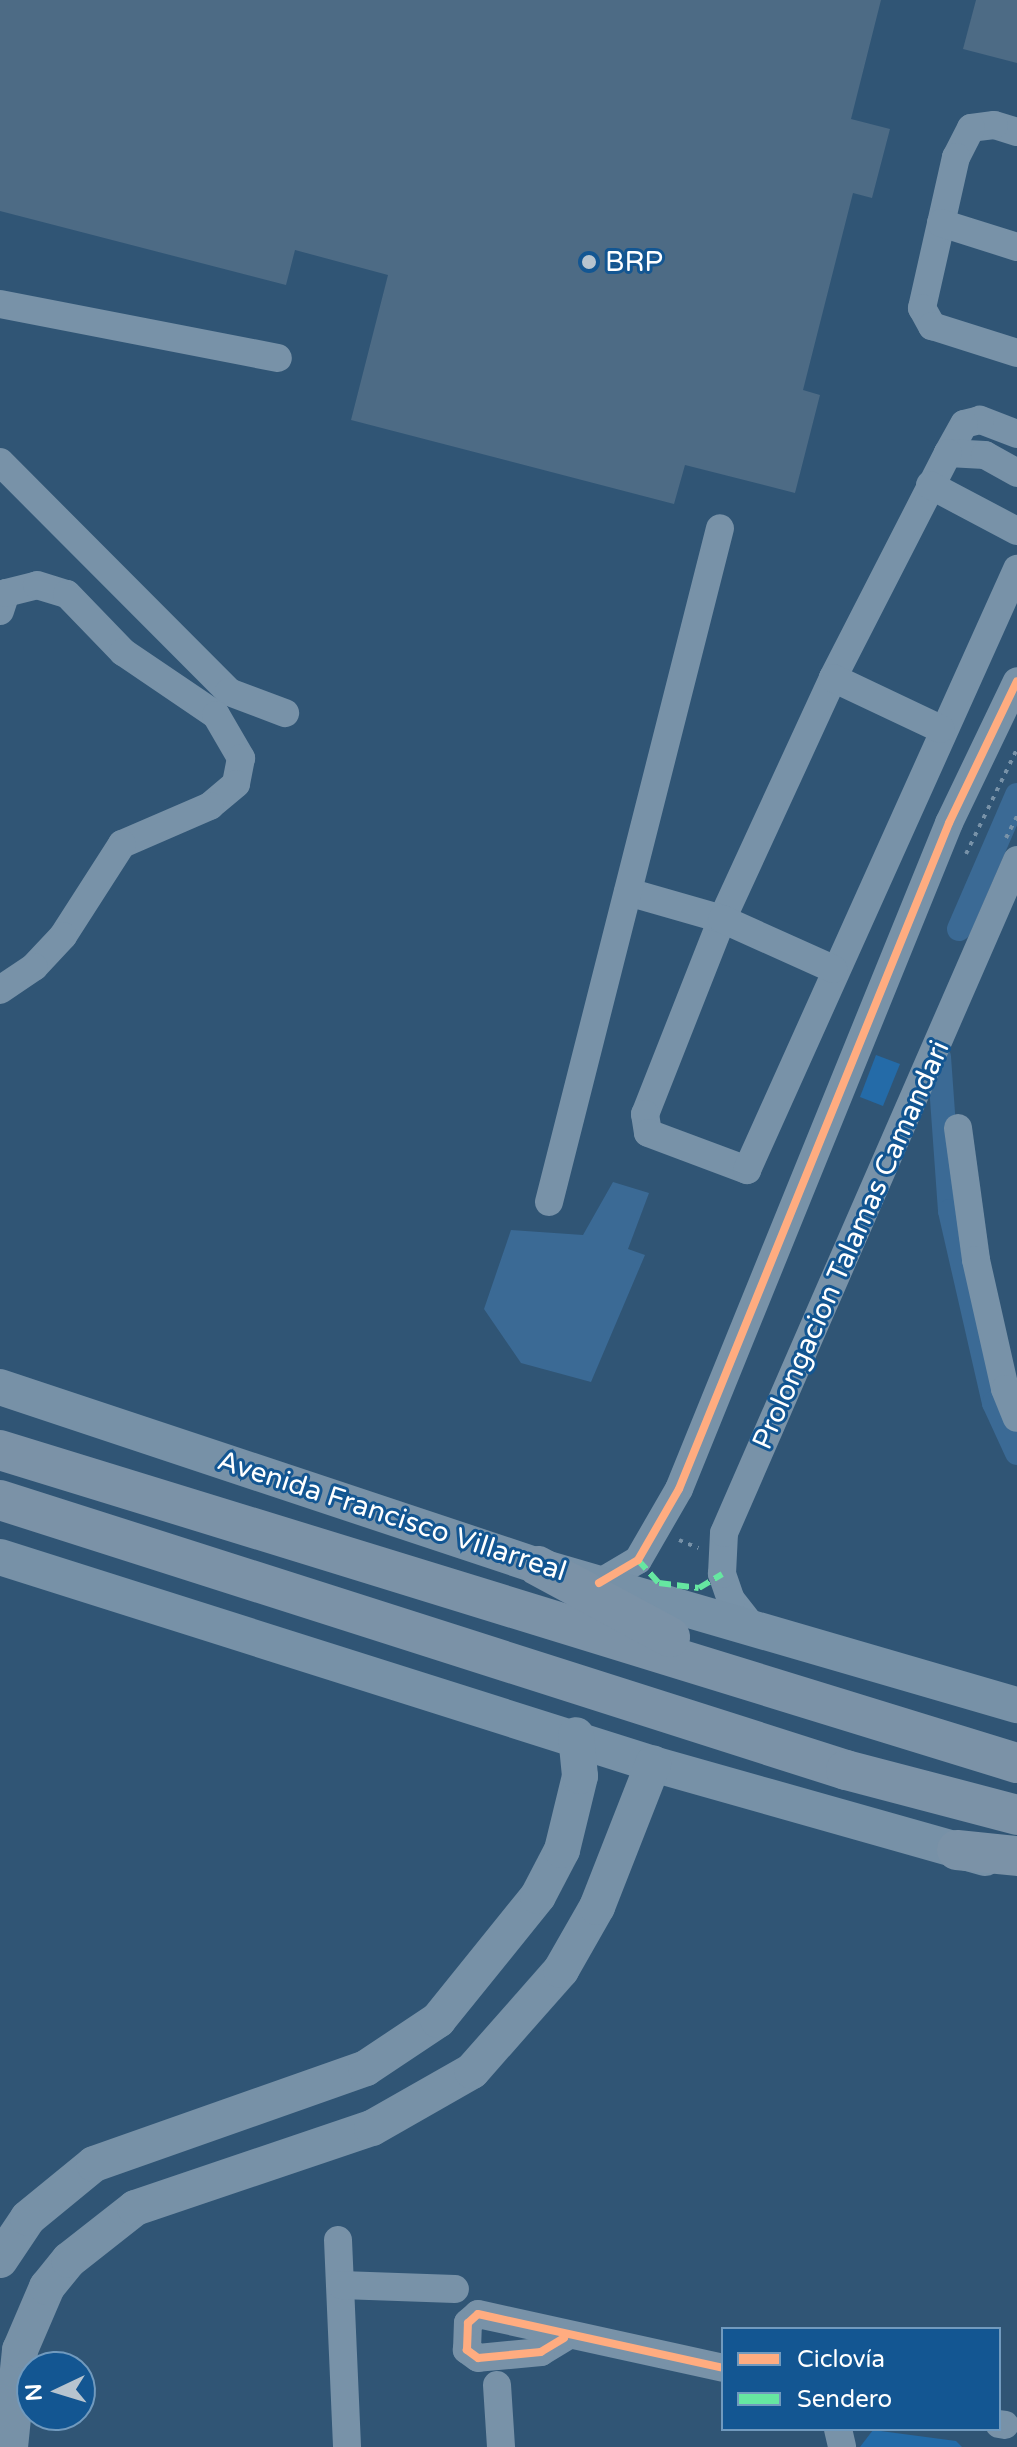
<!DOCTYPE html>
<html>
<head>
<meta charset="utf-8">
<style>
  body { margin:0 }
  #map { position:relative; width:1017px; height:2447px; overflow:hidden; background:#305575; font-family:"Varela Round",sans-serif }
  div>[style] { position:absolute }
  .green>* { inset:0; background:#246ba8 }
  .water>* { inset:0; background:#3b6a95 }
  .canal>* { height:24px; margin:-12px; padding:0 12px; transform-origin:12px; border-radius:12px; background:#3b6a95 }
  .building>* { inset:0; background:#4d6b85 }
  .path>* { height:4px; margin-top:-2px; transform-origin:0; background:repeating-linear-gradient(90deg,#7892a8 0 4px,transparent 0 10px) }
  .minor>* { height:28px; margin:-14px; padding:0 14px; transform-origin:14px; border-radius:14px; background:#7892a8 }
  .major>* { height:36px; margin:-18px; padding:0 18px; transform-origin:18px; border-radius:18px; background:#7791a7 }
  .highway>* { height:40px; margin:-20px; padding:0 20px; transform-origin:20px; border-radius:20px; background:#7b92a7 }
  .quiet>* { height:6px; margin-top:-3px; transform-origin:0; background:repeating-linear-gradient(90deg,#66e7a1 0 12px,transparent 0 18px) }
  .cycleway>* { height:8px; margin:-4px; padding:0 4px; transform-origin:4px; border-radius:4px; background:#ffac80 }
  .dots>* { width:22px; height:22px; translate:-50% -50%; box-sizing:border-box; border:4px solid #135692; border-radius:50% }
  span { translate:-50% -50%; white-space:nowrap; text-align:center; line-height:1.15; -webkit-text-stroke:6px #135692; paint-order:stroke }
  .poi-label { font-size:28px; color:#fff }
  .left { translate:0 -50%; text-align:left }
  .street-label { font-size:28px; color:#fff }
  .legend { position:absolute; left:721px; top:2327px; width:280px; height:104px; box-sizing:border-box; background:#135692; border:2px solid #719abe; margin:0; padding:10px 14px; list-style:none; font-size:24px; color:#fff }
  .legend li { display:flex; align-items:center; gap:16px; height:40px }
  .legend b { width:40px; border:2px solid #719abe }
  .north { position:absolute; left:16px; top:2351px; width:80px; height:80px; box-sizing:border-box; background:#135692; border:2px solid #719abe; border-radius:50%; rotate:266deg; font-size:22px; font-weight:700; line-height:32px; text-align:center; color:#fff }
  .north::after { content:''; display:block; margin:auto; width:28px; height:36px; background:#b7c4cf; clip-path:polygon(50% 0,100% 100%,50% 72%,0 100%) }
</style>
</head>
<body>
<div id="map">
  <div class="green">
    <div style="clip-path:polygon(876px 1055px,900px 1064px,883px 1106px,860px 1097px)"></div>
    <div style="clip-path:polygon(873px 2430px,956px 2441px,962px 2447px,860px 2447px)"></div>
  </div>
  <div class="water">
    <div style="clip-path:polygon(613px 1182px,649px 1193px,628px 1249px,645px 1255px,591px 1382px,521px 1363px,484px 1309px,511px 1230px,583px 1235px)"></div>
  </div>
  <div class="canal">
    <div style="left:959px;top:929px;width:146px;rotate:-66.6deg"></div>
    <div style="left:939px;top:1057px;width:154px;rotate:85.9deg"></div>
    <div style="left:950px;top:1211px;width:197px;rotate:77.1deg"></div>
    <div style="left:994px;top:1403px;width:55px;rotate:65.3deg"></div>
  </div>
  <div class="building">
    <div style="clip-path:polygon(0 0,881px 0,851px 119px,890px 129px,872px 198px,853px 193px,803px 390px,820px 395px,795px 493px,685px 465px,674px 504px,351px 420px,388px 275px,295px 250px,286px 285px,0 211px)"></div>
    <div style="clip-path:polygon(976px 0,1017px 0,1017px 63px,963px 49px)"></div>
  </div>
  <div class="path">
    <div style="left:1006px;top:838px;width:25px;rotate:-63deg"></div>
    <div style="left:966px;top:854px;width:117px;rotate:-64.1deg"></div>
    <div style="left:679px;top:1540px;width:21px;rotate:23deg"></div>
  </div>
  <div class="minor">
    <div style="left:1017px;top:132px;width:24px;rotate:-163deg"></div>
    <div style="left:994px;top:125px;width:23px;rotate:173deg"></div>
    <div style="left:971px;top:128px;width:33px;rotate:117deg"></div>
    <div style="left:956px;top:157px;width:155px;rotate:102.7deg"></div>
    <div style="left:922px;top:308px;width:21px;rotate:61deg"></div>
    <div style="left:932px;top:326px;width:89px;rotate:17.6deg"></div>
    <div style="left:941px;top:223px;width:80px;rotate:17.5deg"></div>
    <div style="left:0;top:304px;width:283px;rotate:11deg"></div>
    <div style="left:1017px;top:434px;width:40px;rotate:-159deg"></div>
    <div style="left:980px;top:420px;width:16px;rotate:166deg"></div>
    <div style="left:964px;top:424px;width:33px;rotate:119deg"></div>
    <div style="left:948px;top:453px;width:37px;rotate:3deg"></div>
    <div style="left:985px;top:455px;width:37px;rotate:29deg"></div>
    <div style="left:948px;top:453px;width:253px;rotate:117.1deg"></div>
    <div style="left:833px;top:678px;width:265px;rotate:114.7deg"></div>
    <div style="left:722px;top:919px;width:210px;rotate:111.5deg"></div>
    <div style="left:645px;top:1114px;width:19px;rotate:81deg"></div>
    <div style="left:648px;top:1133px;width:106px;rotate:20.5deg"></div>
    <div style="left:747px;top:1170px;width:659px;rotate:-65.81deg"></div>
    <div style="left:0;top:462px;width:325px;rotate:45.1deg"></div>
    <div style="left:229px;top:692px;width:60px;rotate:20.6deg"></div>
    <div style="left:930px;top:485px;width:98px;rotate:27.9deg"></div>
    <div style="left:0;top:611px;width:19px;rotate:-72deg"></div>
    <div style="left:6px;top:593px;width:32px;rotate:-14deg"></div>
    <div style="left:37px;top:585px;width:31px;rotate:17deg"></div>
    <div style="left:67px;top:594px;width:81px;rotate:46deg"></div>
    <div style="left:123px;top:652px;width:112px;rotate:34.1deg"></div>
    <div style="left:216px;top:715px;width:50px;rotate:59.8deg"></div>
    <div style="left:241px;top:758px;width:26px;rotate:101deg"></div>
    <div style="left:236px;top:784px;width:34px;rotate:140deg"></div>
    <div style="left:210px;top:806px;width:96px;rotate:156.6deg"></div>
    <div style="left:122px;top:844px;width:109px;rotate:122.7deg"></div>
    <div style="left:63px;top:936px;width:42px;rotate:133.1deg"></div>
    <div style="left:34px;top:967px;width:41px;rotate:145.9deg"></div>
    <div style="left:833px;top:678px;width:119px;rotate:25.3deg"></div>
    <div style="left:628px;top:892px;width:98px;rotate:16deg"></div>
    <div style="left:722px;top:919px;width:122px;rotate:24.2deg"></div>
    <div style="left:958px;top:1128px;width:133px;rotate:82.2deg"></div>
    <div style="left:976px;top:1260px;width:132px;rotate:77.3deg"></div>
    <div style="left:1005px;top:1389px;width:31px;rotate:68deg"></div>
    <div style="left:549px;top:1202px;width:695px;rotate:-75.76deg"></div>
    <div style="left:599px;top:1583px;width:45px;rotate:-30.5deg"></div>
    <div style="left:638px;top:1560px;width:82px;rotate:-60deg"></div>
    <div style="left:679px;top:1489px;width:719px;rotate:-67.93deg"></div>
    <div style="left:949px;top:823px;width:157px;rotate:-64.4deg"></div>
    <div style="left:754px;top:1629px;width:37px;rotate:-128deg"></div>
    <div style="left:731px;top:1600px;width:28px;rotate:-109deg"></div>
    <div style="left:722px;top:1574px;width:41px;rotate:-87.2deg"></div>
    <div style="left:724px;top:1533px;width:734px;rotate:-66.47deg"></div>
    <div style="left:338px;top:2240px;width:207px;rotate:87.5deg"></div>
    <div style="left:341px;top:2285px;width:114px;rotate:2deg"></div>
    <div style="left:564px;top:2338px;width:27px;rotate:149deg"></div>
    <div style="left:541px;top:2352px;width:63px;rotate:174.6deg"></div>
    <div style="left:478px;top:2358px;width:14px;rotate:-144deg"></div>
    <div style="left:467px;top:2350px;width:27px;rotate:-88deg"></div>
    <div style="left:468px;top:2323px;width:13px;rotate:-42deg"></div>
    <div style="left:478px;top:2314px;width:251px;rotate:12.4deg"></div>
    <div style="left:497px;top:2385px;width:62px;rotate:86.3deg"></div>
    <div style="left:999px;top:2424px;width:6px;rotate:9deg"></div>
    <div style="left:838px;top:2429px;width:18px;rotate:77deg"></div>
  </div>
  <div class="major">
    <div style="left:0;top:1387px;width:567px;rotate:18.4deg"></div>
    <div style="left:538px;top:1566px;width:499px;rotate:16.2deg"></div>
    <div style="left:0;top:1557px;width:685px;rotate:17.59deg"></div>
    <div style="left:653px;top:1764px;width:345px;rotate:15.8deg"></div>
    <div style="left:0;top:2260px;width:50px;rotate:-56.3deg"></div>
    <div style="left:28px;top:2218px;width:85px;rotate:-39.3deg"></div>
    <div style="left:94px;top:2164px;width:288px;rotate:-19.4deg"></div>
    <div style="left:366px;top:2068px;width:87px;rotate:-33.7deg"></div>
    <div style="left:438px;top:2020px;width:159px;rotate:-51.1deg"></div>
    <div style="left:538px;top:1896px;width:52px;rotate:-62.4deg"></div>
    <div style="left:562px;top:1850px;width:76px;rotate:-76.3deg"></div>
    <div style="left:580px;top:1776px;width:41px;rotate:-95.6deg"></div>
    <div style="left:10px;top:2447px;width:98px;rotate:-84.1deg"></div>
    <div style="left:20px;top:2350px;width:69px;rotate:-66.8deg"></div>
    <div style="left:47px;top:2287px;width:35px;rotate:-51deg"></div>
    <div style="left:69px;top:2260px;width:84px;rotate:-38.2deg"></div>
    <div style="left:135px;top:2208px;width:250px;rotate:-18.7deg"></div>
    <div style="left:372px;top:2128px;width:115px;rotate:-29.7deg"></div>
    <div style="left:472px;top:2071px;width:135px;rotate:-48.6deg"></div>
    <div style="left:561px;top:1970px;width:73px;rotate:-60.3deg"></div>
    <div style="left:597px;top:1907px;width:154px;rotate:-68.6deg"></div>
  </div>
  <div class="highway">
    <div style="left:0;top:1450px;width:1064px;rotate:17.11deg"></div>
    <div style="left:0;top:1500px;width:888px;rotate:17.7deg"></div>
    <div style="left:846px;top:1770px;width:177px;rotate:14.7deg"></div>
    <div style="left:538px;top:1566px;width:150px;rotate:28.3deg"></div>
    <div style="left:957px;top:1850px;width:60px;rotate:5.7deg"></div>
  </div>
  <div class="quiet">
    <div style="left:638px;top:1560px;width:31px;rotate:48deg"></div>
    <div style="left:659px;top:1583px;width:40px;rotate:7.1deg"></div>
    <div style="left:699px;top:1588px;width:27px;rotate:-31deg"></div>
  </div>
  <div class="cycleway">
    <div style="left:599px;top:1583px;width:45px;rotate:-30.5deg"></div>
    <div style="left:638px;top:1560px;width:82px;rotate:-60deg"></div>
    <div style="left:679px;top:1489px;width:719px;rotate:-67.93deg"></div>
    <div style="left:949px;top:823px;width:157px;rotate:-64.4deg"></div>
    <div style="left:564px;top:2338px;width:27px;rotate:149deg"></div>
    <div style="left:541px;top:2352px;width:63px;rotate:174.6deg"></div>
    <div style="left:478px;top:2358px;width:14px;rotate:-144deg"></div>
    <div style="left:467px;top:2350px;width:27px;rotate:-88deg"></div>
    <div style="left:468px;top:2323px;width:13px;rotate:-42deg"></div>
    <div style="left:478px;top:2314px;width:251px;rotate:12.4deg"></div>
  </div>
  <div class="dots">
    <div style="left:589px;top:262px;background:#b7c4cf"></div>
  </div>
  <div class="poi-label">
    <span class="left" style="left:605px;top:262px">BRP</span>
  </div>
  <div class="street-label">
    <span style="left:851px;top:1245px;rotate:-66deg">Prolongacion Talamas Camandari</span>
    <span style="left:392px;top:1516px;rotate:18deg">Avenida Francisco Villarreal</span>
  </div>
  <ul class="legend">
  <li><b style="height:10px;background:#ffac80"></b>Ciclovía</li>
  <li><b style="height:10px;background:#66e7a1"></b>Sendero</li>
  </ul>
  <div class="north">N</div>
</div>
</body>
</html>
